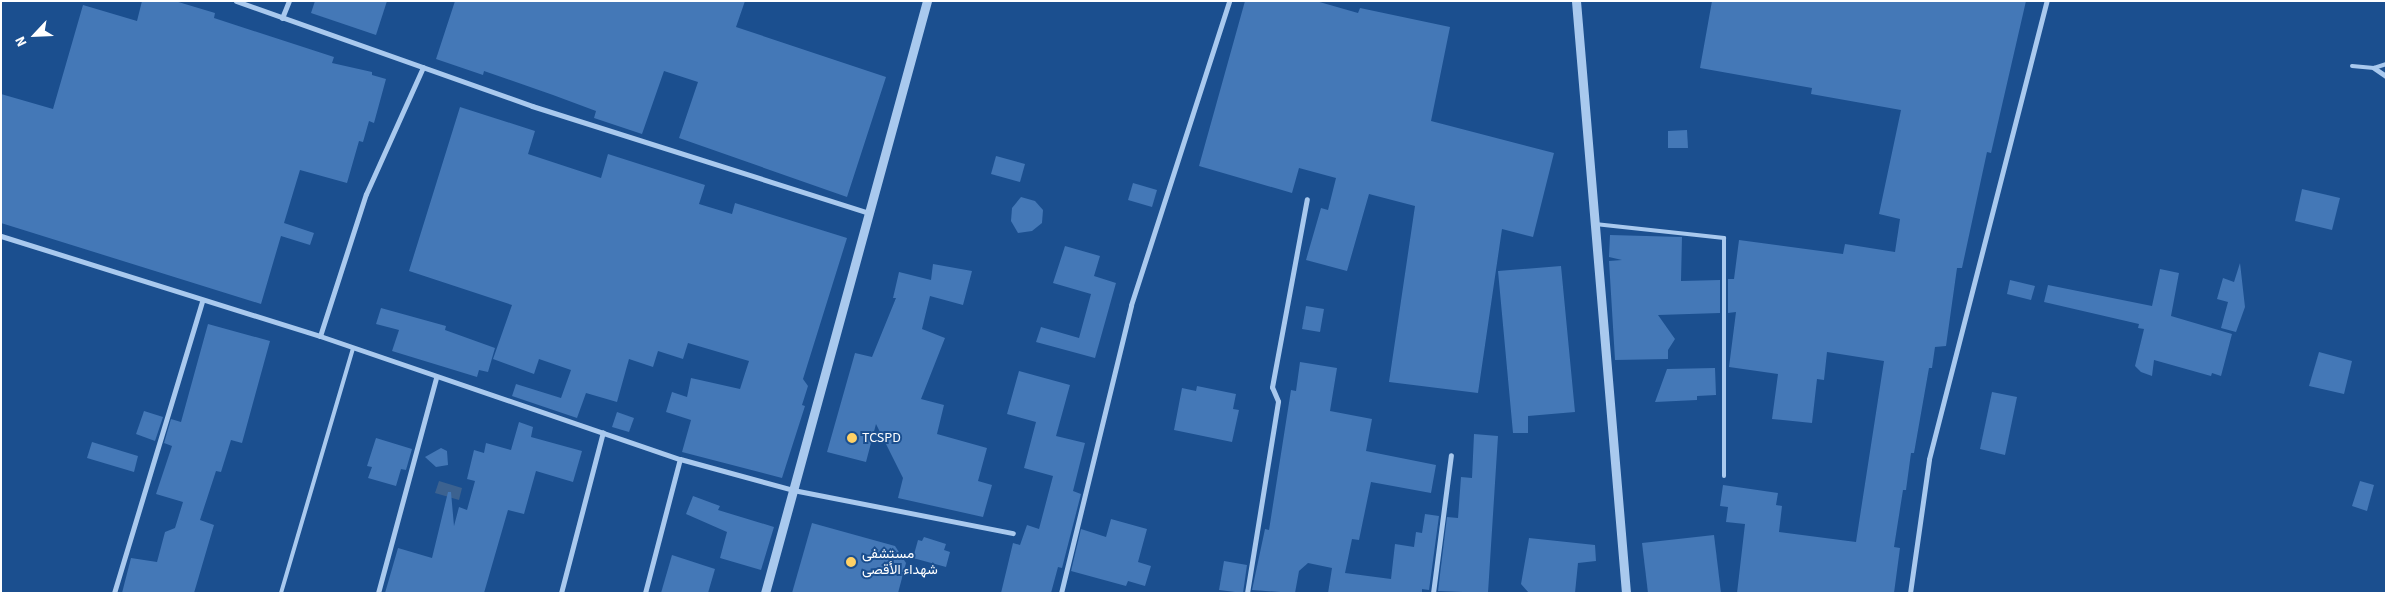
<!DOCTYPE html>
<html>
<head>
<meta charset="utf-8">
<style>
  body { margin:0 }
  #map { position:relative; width:2387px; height:594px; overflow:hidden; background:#1b4f8f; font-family:"Source Sans 3",Vazirmatn,sans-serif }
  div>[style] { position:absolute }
  .water>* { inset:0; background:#3c6290 }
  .building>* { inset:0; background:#4478b7 }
  .service>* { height:4px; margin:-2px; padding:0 2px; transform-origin:2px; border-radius:2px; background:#a9c9ee }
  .minor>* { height:5px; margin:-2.5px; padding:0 2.5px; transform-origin:2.5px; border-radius:2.5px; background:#a9c9ee }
  .tertiary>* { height:9px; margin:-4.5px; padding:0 4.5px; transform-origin:4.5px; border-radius:4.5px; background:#a9c9ee }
  .dots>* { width:14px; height:14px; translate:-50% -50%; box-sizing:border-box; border:2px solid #1b4f8f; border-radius:50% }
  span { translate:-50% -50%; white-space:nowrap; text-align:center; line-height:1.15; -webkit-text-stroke:4px #1b4f8f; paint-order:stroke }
  .poi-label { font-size:14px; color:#fff }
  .left { translate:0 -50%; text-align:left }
  .frame { position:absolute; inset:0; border:2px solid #fff; pointer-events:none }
  .north { position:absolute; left:10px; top:10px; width:50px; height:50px; -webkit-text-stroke:4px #1b4f8f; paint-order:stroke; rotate:245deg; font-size:14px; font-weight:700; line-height:20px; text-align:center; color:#fff }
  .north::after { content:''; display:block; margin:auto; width:18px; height:22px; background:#fff; clip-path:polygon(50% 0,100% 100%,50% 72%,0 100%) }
</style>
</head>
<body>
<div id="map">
  <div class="water">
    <div style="clip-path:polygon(439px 481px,462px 488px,459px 500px,435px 493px)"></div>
  </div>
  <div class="building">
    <div style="clip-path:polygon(142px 1px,175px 1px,215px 13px,214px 18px,334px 57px,332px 63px,372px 72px,372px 75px,386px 79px,374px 123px,369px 121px,363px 142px,359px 141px,347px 183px,300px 170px,284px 223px,314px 233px,310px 245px,281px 236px,261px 304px,1px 223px,1px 94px,53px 109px,83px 5px,137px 21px)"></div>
    <div style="clip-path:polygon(315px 1px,387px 1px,376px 35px,311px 13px)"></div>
    <div style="clip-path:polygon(455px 1px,745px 1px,736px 27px,886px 77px,847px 197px,679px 138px,698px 82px,664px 71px,642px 134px,594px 118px,596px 111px,553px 95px,484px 71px,483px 75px,436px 59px)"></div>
    <div style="clip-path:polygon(1245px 1px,1316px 1px,1358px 13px,1360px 8px,1450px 27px,1431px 121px,1554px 153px,1533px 237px,1502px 229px,1478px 393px,1389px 382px,1415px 206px,1369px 194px,1347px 271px,1306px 260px,1321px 208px,1328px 210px,1336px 178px,1299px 168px,1292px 193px,1199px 166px)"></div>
    <div style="clip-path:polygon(1712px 1px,2026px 1px,1991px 153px,1987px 152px,1962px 268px,1957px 268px,1946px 346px,1935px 347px,1932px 368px,1929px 368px,1914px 453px,1911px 453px,1906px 490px,1903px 490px,1894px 547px,1900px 548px,1894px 593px,1737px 593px,1745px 524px,1726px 522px,1728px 507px,1720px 506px,1723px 485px,1778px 493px,1776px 505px,1782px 506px,1779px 532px,1856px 542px,1884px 361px,1827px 352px,1824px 380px,1817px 379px,1812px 423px,1772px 419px,1778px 374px,1729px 367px,1736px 312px,1728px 313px,1728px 279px,1734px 279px,1739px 240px,1843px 254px,1845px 244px,1895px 252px,1900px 219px,1879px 214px,1901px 110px,1811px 94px,1812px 88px,1700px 68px)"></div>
    <div style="clip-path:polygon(460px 107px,535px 131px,528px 154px,601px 178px,608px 154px,705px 185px,699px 204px,732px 214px,735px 203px,847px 238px,803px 379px,808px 386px,802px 405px,805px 406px,782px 478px,682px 452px,691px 420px,666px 412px,672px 392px,687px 397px,691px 378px,740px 389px,749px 361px,688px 343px,683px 359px,658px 351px,653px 367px,629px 359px,617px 402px,586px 393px,577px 418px,512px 396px,516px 384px,561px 398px,571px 370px,539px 359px,534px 374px,493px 359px,512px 305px,409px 271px)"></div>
    <div style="clip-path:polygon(1687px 130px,1688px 148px,1668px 148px,1668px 131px)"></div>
    <div style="clip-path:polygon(996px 156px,1025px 164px,1020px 182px,991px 174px)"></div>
    <div style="clip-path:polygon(1133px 183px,1157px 190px,1152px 207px,1128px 200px)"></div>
    <div style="clip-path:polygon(2302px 189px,2340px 198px,2332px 230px,2295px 221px)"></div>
    <div style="clip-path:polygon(1021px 197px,1035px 201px,1043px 210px,1042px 223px,1032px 231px,1018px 233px,1011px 221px,1012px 208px)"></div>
    <div style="clip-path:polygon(1610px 235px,1682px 237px,1681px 281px,1720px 280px,1720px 313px,1658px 315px,1675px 339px,1668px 350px,1668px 359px,1615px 360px,1609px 261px,1622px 260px,1609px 257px)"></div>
    <div style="clip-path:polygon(1065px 246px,1100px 256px,1094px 276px,1116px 283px,1095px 358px,1036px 342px,1041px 327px,1079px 338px,1091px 294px,1053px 283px)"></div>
    <div style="clip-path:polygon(2240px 263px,2245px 307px,2236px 332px,2221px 328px,2228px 302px,2217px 299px,2223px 278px,2234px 282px)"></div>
    <div style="clip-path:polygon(933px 264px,972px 271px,963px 305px,930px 296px,922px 329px,945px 338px,921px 399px,944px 405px,937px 434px,987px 448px,978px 481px,992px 485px,983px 517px,898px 498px,903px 478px,876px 424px,866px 462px,827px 452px,855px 353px,872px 357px,896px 298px,893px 298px,899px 272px,931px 280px)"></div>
    <div style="clip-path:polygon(1561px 266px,1575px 412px,1528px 416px,1528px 433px,1513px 433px,1498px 271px)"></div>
    <div style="clip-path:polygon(2160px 269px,2179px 273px,2171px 316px,2232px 334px,2221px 376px,2212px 373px,2211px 376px,2154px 360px,2152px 376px,2141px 372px,2135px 366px,2144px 329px,2138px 328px,2139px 324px,2044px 302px,2048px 285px,2152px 306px)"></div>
    <div style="clip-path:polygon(2010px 280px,2035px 286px,2031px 300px,2007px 294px)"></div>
    <div style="clip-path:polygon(1306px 306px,1324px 309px,1320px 332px,1302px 329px)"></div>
    <div style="clip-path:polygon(381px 308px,446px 326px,445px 330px,495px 348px,488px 372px,479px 370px,477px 377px,392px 351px,399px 330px,376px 324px)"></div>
    <div style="clip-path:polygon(208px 324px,270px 341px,242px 443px,231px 440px,221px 472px,216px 471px,200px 520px,214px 525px,194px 593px,122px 593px,131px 558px,157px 562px,165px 532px,175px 528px,183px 502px,156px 494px,172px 446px,164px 443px,171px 419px,181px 422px)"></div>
    <div style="clip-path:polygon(2319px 352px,2352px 361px,2344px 394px,2309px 386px)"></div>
    <div style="clip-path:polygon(1300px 362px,1337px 368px,1330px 411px,1372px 419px,1366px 451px,1436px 465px,1431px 493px,1371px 482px,1359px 540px,1352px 539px,1345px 573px,1391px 579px,1395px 544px,1414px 547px,1416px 532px,1422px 533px,1425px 514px,1439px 516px,1429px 590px,1422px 589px,1422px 593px,1328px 593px,1332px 568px,1308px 563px,1299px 571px,1295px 593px,1252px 590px,1265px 529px,1269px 530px,1291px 390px,1296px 391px)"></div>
    <div style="clip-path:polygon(1715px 368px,1716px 395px,1697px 396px,1697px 400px,1655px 402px,1667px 369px)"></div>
    <div style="clip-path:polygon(1019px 371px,1070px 385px,1056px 436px,1085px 443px,1073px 491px,1081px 494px,1062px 568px,1058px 567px,1051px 593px,1001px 593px,1013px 543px,1020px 545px,1027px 525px,1039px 529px,1053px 476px,1024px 468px,1036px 422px,1007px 414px)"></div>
    <div style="clip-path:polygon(1197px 386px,1236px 394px,1233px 409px,1239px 410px,1232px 442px,1174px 430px,1182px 388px,1196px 391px)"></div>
    <div style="clip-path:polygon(1992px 392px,2017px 397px,2005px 455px,1980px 449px)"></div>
    <div style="clip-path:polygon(144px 411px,163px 417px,155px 441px,136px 434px)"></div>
    <div style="clip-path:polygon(617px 412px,634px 418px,629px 432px,612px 427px)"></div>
    <div style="clip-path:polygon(519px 422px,533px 427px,531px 437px,582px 451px,573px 482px,536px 471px,524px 514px,508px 510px,484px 593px,385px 593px,398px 548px,432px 558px,448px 492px,451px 492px,454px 526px,459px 507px,467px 510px,475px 481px,467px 479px,474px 450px,484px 453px,486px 443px,511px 450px)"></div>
    <div style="clip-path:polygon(1474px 434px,1498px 436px,1488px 593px,1438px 591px,1447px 517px,1458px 518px,1461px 477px,1472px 478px)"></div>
    <div style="clip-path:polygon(376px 438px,412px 449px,406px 470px,401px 469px,396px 486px,368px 478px,372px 467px,367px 466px)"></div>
    <div style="clip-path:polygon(92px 442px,138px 456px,134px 472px,87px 458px)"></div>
    <div style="clip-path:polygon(441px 448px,447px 451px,448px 465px,436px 467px,425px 457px)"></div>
    <div style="clip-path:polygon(2360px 481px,2374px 485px,2367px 511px,2352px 506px)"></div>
    <div style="clip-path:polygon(693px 496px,720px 506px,718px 510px,774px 527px,761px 570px,720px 558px,727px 532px,686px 514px)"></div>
    <div style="clip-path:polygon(1111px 519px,1147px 529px,1138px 562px,1151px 566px,1145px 586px,1128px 581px,1126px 586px,1071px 571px,1081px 529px,1106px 537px)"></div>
    <div style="clip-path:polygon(812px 523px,895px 546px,906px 563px,898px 593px,792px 593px)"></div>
    <div style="clip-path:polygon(1714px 535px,1721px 593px,1648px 593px,1642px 543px)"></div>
    <div style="clip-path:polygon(924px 537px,946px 544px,944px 550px,950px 552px,946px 567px,913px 558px,918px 540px,922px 541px)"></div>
    <div style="clip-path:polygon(1529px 538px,1595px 545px,1596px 561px,1578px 563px,1575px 593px,1529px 593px,1521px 584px)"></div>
    <div style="clip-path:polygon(672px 555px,715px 569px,708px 593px,661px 593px)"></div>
    <div style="clip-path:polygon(1224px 561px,1247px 565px,1243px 593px,1219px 590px)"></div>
  </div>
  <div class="service">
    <div style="left:2352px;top:66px;width:22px;rotate:5deg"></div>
    <div style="left:2374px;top:68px;width:13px;rotate:-18deg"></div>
    <div style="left:1595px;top:224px;width:130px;rotate:6.2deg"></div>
    <div style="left:1724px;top:238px;width:238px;rotate:90deg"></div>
    <div style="left:281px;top:593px;width:255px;rotate:-73.6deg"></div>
  </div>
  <div class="minor">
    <div style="left:236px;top:1px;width:314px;rotate:19.5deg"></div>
    <div style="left:532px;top:106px;width:354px;rotate:17.6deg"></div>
    <div style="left:282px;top:18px;width:18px;rotate:-68deg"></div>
    <div style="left:2374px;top:68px;width:14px;rotate:34deg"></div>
    <div style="left:1px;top:236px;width:334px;rotate:17.4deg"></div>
    <div style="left:320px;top:336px;width:380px;rotate:18.9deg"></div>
    <div style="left:680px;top:459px;width:117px;rotate:15.3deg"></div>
    <div style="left:793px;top:490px;width:224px;rotate:11.1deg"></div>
    <div style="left:320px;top:336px;width:149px;rotate:-72.1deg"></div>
    <div style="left:366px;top:194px;width:139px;rotate:-65.8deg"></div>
    <div style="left:114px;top:593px;width:305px;rotate:-73.2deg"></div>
    <div style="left:378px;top:593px;width:223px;rotate:-74.9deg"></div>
    <div style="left:561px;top:593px;width:166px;rotate:-75.4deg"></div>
    <div style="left:645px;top:593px;width:138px;rotate:-75.4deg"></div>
    <div style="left:1061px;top:593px;width:296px;rotate:-76.3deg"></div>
    <div style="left:1131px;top:305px;width:319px;rotate:-72.1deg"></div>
    <div style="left:1247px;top:593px;width:194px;rotate:-80.8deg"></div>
    <div style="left:1278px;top:401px;width:15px;rotate:-113deg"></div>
    <div style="left:1272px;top:387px;width:191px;rotate:-79.5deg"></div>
    <div style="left:1433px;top:593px;width:139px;rotate:-82.6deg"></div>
    <div style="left:1910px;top:593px;width:135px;rotate:-81.9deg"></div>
    <div style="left:1929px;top:459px;width:473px;rotate:-75.6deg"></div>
  </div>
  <div class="tertiary">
    <div style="left:1576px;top:1px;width:594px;rotate:85.17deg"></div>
    <div style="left:765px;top:593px;width:614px;rotate:-74.7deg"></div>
  </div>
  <div class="dots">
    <div style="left:852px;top:438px;background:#ffd166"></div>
    <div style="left:851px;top:562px;background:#ffd166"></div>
  </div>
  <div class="poi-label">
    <span class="left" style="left:862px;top:438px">TCSPD</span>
    <span class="left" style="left:862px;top:562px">مستشفى<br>شهداء الأقصى</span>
  </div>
  <div class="frame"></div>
  <div class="north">N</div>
</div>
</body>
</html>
